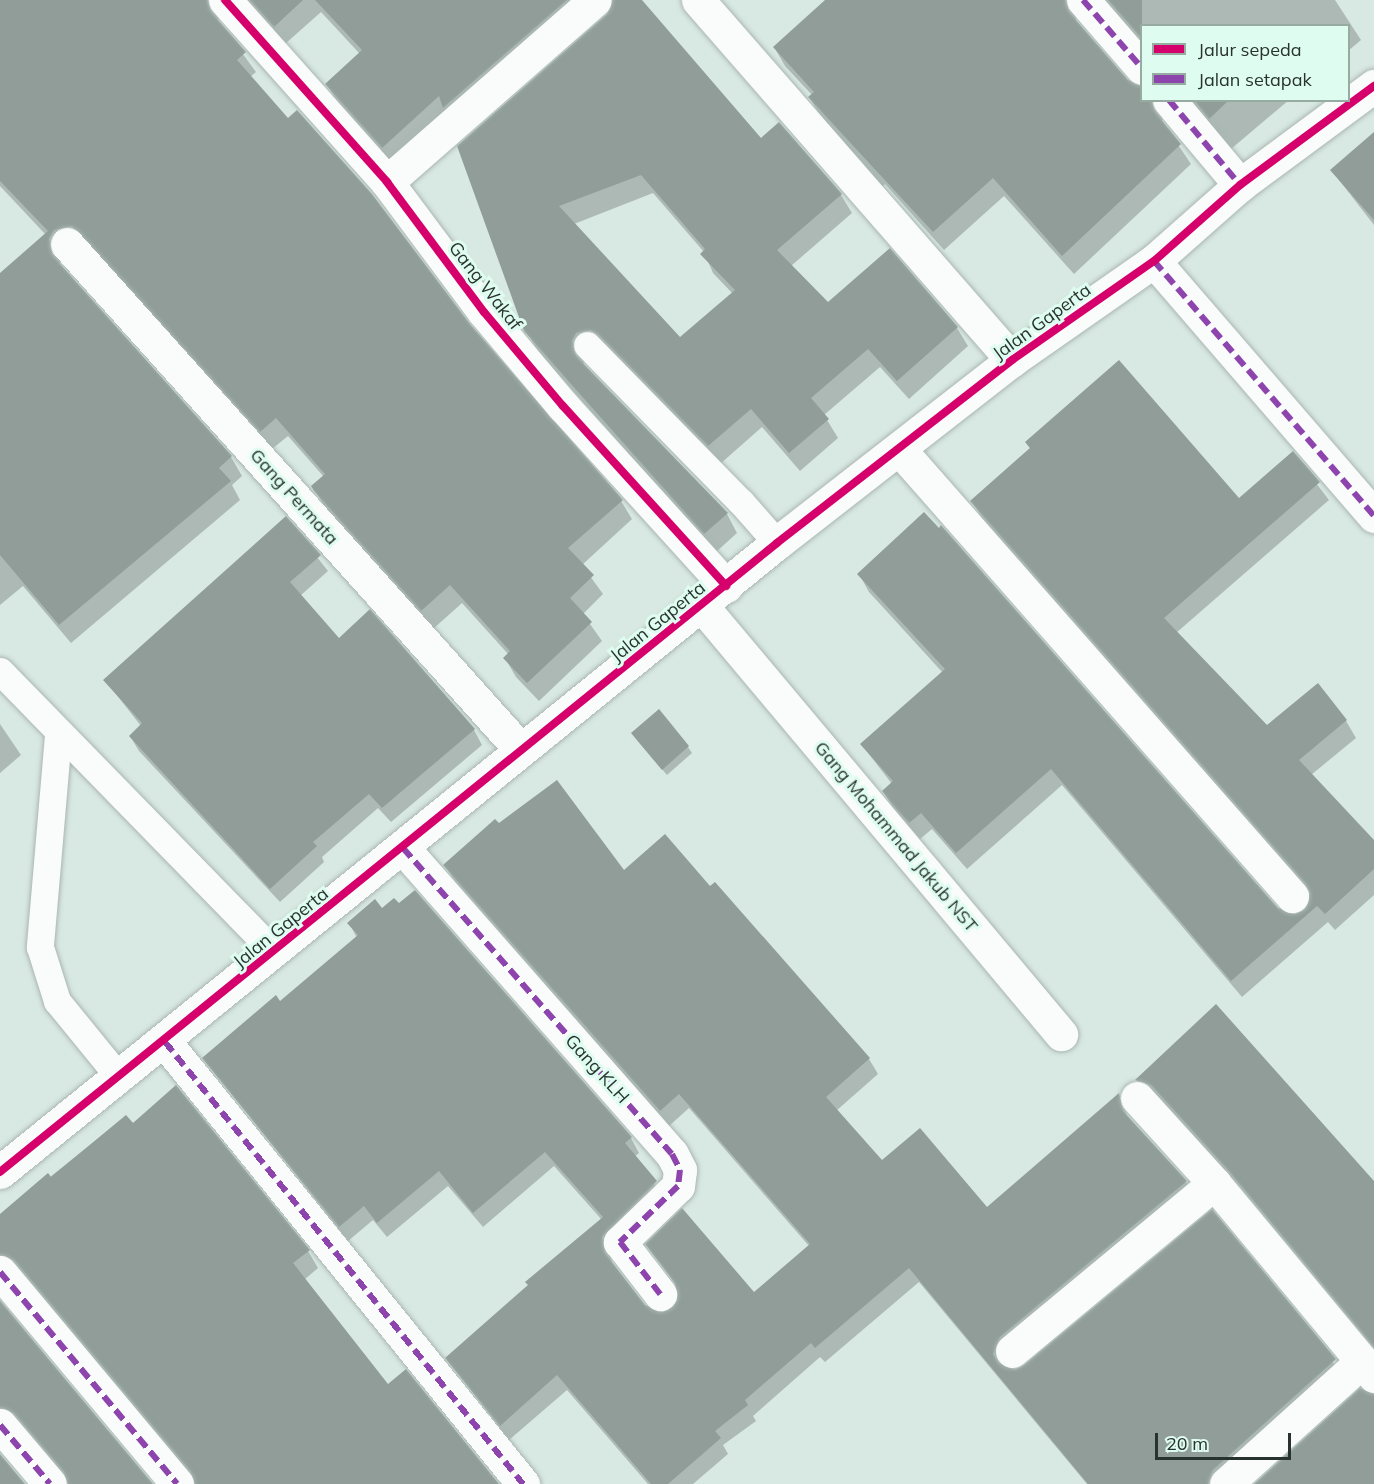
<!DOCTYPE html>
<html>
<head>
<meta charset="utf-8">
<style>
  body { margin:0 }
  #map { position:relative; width:1374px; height:1484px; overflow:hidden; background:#d8e8e2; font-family:Mulish,sans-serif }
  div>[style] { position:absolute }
  .shadow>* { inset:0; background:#0003 }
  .building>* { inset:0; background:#909d98 }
  .roads { filter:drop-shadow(0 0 2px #aab6b2) drop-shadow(0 0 2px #aab6b2) }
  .lane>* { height:27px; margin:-13.5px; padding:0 13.5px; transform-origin:13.5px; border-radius:13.5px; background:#f9fcfb }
  .street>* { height:33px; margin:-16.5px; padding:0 16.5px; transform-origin:16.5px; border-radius:16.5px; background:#f9fcfb }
  .secondary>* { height:33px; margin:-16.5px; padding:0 16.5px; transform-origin:16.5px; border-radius:16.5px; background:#f9fcfb }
  .quiet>* { height:6px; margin-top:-3px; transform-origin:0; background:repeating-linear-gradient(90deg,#8e44ad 0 12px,transparent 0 18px) }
  .cycleway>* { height:8px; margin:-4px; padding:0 4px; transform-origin:4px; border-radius:4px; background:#d6006c }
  span { translate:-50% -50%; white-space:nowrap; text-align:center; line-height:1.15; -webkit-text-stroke:6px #dffcf1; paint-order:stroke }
  .street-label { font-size:18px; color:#28332f }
  .legend { position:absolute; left:1140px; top:24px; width:210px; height:78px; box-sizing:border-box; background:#dffcf1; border:2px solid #96aca3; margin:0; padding:8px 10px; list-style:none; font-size:18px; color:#28332f }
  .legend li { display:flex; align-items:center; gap:12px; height:30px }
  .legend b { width:30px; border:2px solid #96aca3 }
  .scale { position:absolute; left:1155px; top:1433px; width:136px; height:27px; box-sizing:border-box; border:3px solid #28332f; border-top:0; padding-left:8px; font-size:18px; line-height:21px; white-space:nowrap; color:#28332f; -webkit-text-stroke:4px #dffcf1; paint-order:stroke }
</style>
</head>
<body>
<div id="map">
  <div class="shadow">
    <div style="clip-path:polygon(15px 0,603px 0,394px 166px,338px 103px,327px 84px,360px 54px,321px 12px,285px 44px,223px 4px,218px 20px,256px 72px,250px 77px,621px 501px,632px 519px,582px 565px,603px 594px,583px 614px,602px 641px,539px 701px,516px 677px,505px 658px,509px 655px,462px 603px,433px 629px,326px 510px,313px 486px,324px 477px,288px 436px,272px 449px,64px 249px,59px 266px,231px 457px,242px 476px,232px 485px,240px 500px,71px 643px,23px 586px,0 605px,0 275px,46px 235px,0 186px,0 2px)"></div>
    <div style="clip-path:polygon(evenodd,604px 0,640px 0,761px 140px,841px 195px,852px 213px,791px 266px,828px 304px,957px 328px,968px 346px,909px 399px,880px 367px,824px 415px,838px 438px,800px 471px,762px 427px,720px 464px,587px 352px,583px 366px,727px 514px,737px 533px,716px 552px,537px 350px,526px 330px,613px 3px,604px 0,653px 193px,704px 252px,713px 273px,733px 294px,680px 339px,574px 224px,653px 193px)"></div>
    <div style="clip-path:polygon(827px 0,1335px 0,1361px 40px,1348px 51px,1348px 26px,1142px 26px,1142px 45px,1081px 5px,1075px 22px,1142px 100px,1177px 100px,1167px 105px,1162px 121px,1191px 164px,1074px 274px,1004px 196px,944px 250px,885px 184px,882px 187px,820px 116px,810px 98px,812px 95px,785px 66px,774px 47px)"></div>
    <div style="clip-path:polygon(1179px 100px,1289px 100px,1231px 149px)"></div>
    <div style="clip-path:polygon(1374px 134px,1374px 225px,1332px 171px)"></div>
    <div style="clip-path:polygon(1027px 443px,1239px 500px,1293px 453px,1329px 500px,1176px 633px,1267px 727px,1346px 721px,1356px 738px,1311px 775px,1374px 843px,1374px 895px,1335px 930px,1328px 922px,1242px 997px,1062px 785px,967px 869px,932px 829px,920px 839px,893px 808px,883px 791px,892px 784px,862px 745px,943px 673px,869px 592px,859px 574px,1277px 910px,1295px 916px,1311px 903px,1309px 891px,982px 518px,972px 501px,1031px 450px)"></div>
    <div style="clip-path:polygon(286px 518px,328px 571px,300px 596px,339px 640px,474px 730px,482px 745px,391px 822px,378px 808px,322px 857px,324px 862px,280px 902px,139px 751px,130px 736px,141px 726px,105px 680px)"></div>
    <div style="clip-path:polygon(0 724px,21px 755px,0 773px)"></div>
    <div style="clip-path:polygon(637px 740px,688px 747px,692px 753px,667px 775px)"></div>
    <div style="clip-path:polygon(498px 825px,624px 872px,710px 888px,714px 884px,869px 1059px,878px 1074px,836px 1111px,882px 1162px,987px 1210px,1119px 1096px,1129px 1120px,1186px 1182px,1194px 1197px,1008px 1352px,1004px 1370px,1025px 1367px,1211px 1212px,1343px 1375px,1223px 1484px,1087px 1484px,919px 1282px,825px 1362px,820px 1357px,753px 1416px,756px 1421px,723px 1445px,728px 1454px,693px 1484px,648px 1484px,567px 1390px,509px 1440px,447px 1359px,602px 1220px,554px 1166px,483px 1227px,448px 1186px,387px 1237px,373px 1220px,348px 1241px,204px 1058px,280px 1003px,357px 938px,349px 923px,631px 1138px,639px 1153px,634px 1157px,664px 1197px,610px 1252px,612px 1265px,644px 1307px,663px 1314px,679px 1301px,677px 1287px,647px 1244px,754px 1294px,809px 1246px,689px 1108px,669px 1126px,454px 880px,445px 865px)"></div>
    <div style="clip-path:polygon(1216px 1006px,1374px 1184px,1374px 1349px,1239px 1186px,1161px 1100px,1145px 1095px,1137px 1080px)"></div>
    <div style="clip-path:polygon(125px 1117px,308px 1251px,318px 1268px,304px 1280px,388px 1386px,497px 1484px,195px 1484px,26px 1277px,0 1268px,0 1217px)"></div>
    <div style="clip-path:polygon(0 1300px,151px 1484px,68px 1484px,26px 1430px,0 1429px)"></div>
  </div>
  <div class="building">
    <div style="clip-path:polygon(0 0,207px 0,211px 12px,246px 52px,237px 60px,288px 118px,297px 110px,372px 194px,470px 324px,623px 500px,568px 548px,594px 575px,570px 598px,592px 622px,527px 683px,503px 658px,510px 651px,450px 585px,421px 611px,314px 491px,311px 486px,325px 474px,276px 418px,260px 432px,72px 226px,54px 230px,49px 239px,53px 256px,232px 456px,219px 468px,231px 481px,59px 625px,0 555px,0 273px,48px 231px,0 181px)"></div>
    <div style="clip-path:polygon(250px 0,303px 0,274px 27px)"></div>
    <div style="clip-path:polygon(315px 0,567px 0,443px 108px,439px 96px,382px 148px,325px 84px,362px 50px)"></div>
    <div style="clip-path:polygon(evenodd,613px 0,642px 0,761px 138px,779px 122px,842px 194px,777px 250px,828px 302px,890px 248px,958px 327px,897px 381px,868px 349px,811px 398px,829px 419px,789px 453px,751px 409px,708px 446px,598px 334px,591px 330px,576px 333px,572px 341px,576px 356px,728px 513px,704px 534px,524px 331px,457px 146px,607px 14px,613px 0,641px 175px,705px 249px,700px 254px,735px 290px,680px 337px,559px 206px,641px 175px)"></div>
    <div style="clip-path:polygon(825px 0,1065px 0,1069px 12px,1128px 80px,1142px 86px,1142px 100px,1151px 100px,1155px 112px,1181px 144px,1062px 256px,993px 178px,933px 232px,808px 97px,814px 92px,773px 47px)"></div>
    <div style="clip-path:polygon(1108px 0,1142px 0,1142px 39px)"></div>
    <div style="clip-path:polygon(1194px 100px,1229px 100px,1209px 119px)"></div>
    <div style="clip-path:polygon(1374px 132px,1374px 220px,1330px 170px)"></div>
    <div style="clip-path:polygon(1119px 360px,1239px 498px,1293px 451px,1320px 482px,1164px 618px,1267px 725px,1318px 683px,1347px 720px,1299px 760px,1374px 840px,1374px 869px,1325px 914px,1317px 906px,1231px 981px,1051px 769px,956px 853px,921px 813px,909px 823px,894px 806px,882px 791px,893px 781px,860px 744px,945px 669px,857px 574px,924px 512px,939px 528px,941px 525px,1278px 908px,1295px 914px,1305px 910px,1310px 893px,1306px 884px,970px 501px,1030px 448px,1025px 442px)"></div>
    <div style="clip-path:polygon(286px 516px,321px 555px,290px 582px,339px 638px,370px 609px,475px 729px,382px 808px,369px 794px,313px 842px,317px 846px,270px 889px,129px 736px,142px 723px,103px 680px)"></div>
    <div style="clip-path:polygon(659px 709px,689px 746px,662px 770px,631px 733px)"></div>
    <div style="clip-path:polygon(557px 780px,624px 870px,665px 834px,710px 886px,715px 882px,870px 1058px,826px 1097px,882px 1160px,920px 1128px,987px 1207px,1119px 1093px,1123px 1111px,1187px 1181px,1000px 1337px,993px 1354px,998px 1363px,1015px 1370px,1024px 1365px,1212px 1209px,1336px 1359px,1213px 1470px,1208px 1484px,1088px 1484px,909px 1268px,815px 1348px,811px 1343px,745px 1400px,748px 1405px,715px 1431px,721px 1438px,668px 1484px,651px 1484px,557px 1375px,500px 1426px,445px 1358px,528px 1285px,525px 1282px,603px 1217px,545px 1152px,473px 1213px,439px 1171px,377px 1223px,364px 1206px,339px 1227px,202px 1058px,276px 995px,280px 1001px,358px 935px,347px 923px,375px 899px,382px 908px,394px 898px,399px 903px,415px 890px,632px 1137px,625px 1143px,657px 1181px,602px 1237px,605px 1253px,645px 1305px,663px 1312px,677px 1301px,675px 1283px,645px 1244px,682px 1208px,754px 1292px,810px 1244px,679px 1094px,660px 1111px,443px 865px,495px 819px,499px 823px)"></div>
    <div style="clip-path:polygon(1216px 1004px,1374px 1181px,1374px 1347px,1228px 1170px,1151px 1085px,1135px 1080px)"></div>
    <div style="clip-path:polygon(176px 1085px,310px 1250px,293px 1263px,388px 1384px,406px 1369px,499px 1484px,195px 1484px,191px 1472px,14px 1260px,0 1254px,0 1214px,48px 1173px,51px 1177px,126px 1115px,133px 1123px)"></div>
    <div style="clip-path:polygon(0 1301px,153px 1484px,68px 1484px,64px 1472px,14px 1413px,0 1407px)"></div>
    <div style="clip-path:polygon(1360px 1388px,1374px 1394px,1374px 1484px,1254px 1484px)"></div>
    <div style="clip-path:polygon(0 1454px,25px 1484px,0 1484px)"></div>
  </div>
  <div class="roads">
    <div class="lane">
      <div style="left:587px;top:345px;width:220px;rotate:45.6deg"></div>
      <div style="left:741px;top:502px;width:55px;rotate:48.7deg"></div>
      <div style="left:0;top:671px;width:392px;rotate:45.7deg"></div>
      <div style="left:58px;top:735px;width:213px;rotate:94.9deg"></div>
      <div style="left:40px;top:947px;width:57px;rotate:72.5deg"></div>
      <div style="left:57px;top:1001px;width:98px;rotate:50.8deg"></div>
    </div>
    <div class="street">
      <div style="left:225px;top:0;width:244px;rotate:48.3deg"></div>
      <div style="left:387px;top:182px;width:162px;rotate:53.3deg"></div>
      <div style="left:484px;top:312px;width:123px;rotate:50deg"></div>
      <div style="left:563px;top:406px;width:243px;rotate:47.8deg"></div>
      <div style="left:698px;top:0;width:478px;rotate:48.9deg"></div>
      <div style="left:1083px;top:0;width:90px;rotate:49.1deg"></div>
      <div style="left:1169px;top:100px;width:111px;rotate:50.1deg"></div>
      <div style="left:387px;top:182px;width:276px;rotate:-41.2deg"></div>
      <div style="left:67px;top:244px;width:680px;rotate:48.1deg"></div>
      <div style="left:1154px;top:261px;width:337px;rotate:49.2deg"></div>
      <div style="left:900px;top:450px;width:594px;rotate:48.69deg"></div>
      <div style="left:702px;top:606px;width:559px;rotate:50.01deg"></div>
      <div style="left:403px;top:848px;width:407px;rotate:48.7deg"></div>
      <div style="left:672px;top:1154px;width:18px;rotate:63deg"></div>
      <div style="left:680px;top:1170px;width:16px;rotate:97deg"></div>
      <div style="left:678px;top:1186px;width:81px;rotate:136deg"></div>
      <div style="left:620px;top:1242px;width:66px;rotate:52.4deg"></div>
      <div style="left:165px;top:1042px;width:569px;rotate:50.99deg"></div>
      <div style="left:1137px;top:1098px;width:115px;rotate:47.8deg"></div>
      <div style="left:1214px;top:1183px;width:251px;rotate:50.3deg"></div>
      <div style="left:0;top:1272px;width:276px;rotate:50.1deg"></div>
      <div style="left:1012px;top:1351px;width:263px;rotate:-39.7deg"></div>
      <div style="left:0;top:1425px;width:77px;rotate:49.7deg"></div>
      <div style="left:1226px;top:1484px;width:182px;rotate:-42.1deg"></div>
    </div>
    <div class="secondary">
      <div style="left:0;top:1172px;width:1000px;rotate:-38.99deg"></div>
      <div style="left:777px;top:543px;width:298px;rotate:-37.9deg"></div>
      <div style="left:1012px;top:360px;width:173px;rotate:-34.9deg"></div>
      <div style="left:1154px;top:261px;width:115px;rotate:-41.5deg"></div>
      <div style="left:1240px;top:185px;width:167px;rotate:-36.5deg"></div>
    </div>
  </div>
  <div class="quiet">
    <div style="left:1083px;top:0;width:90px;rotate:49.1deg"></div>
    <div style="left:1169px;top:100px;width:111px;rotate:50.1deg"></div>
    <div style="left:1154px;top:261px;width:337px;rotate:49.2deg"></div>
    <div style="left:403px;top:848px;width:407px;rotate:48.7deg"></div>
    <div style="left:672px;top:1154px;width:18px;rotate:63deg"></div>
    <div style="left:680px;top:1170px;width:16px;rotate:97deg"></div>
    <div style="left:678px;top:1186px;width:81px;rotate:136deg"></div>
    <div style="left:620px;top:1242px;width:66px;rotate:52.4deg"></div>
    <div style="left:165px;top:1042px;width:569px;rotate:50.99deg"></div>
    <div style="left:0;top:1272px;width:276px;rotate:50.1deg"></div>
    <div style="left:0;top:1425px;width:77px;rotate:49.7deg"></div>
  </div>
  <div class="cycleway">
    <div style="left:225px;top:0;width:244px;rotate:48.3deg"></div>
    <div style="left:387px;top:182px;width:162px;rotate:53.3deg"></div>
    <div style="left:484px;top:312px;width:123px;rotate:50deg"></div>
    <div style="left:563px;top:406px;width:243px;rotate:47.8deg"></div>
    <div style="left:0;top:1172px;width:1000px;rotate:-38.99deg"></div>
    <div style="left:777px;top:543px;width:298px;rotate:-37.9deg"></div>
    <div style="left:1012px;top:360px;width:173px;rotate:-34.9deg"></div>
    <div style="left:1154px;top:261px;width:115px;rotate:-41.5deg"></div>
    <div style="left:1240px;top:185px;width:167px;rotate:-36.5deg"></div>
  </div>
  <div class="street-label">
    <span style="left:485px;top:286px;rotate:52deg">Gang Wakaf</span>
    <span style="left:1042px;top:322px;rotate:-36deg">Jalan Gaperta</span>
    <span style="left:294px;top:497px;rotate:48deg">Gang Permata</span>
    <span style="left:658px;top:622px;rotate:-39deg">Jalan Gaperta</span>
    <span style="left:896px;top:837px;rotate:50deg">Gang Mohammad Jakub NST</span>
    <span style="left:281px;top:928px;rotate:-39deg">Jalan Gaperta</span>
    <span style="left:597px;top:1069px;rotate:48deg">Gang KLH</span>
  </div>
  <ul class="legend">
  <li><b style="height:8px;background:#d6006c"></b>Jalur sepeda</li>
  <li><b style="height:8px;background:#8e44ad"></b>Jalan setapak</li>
  </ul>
  <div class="scale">20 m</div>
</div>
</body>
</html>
